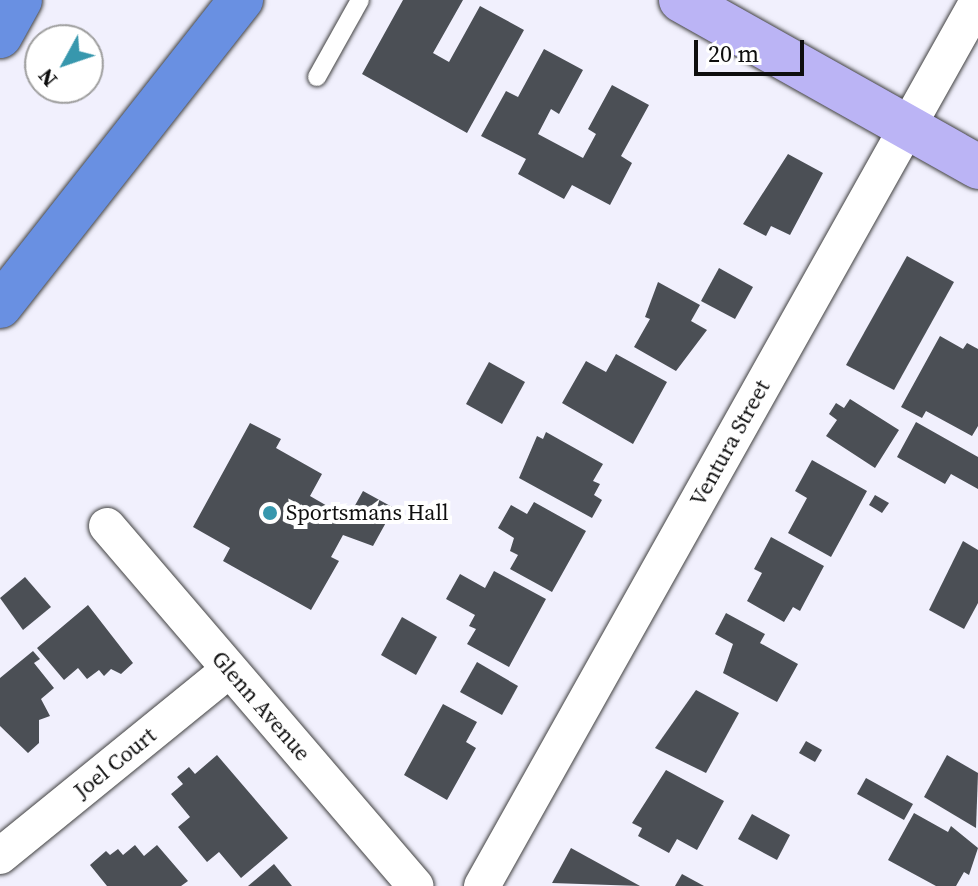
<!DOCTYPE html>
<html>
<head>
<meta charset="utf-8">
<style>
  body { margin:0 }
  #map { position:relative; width:978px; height:886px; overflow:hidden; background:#f1f0fd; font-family:"Source Serif 4",serif }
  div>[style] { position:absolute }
  .building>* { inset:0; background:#4b4f55 }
  .roads { filter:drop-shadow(0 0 2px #414141) drop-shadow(0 0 2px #414141) }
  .service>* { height:18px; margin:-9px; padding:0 9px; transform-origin:9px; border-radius:9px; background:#fff }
  .minor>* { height:36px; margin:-18px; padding:0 18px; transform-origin:18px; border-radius:18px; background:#fff }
  .secondary>* { height:44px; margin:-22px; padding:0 22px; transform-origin:22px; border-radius:22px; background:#bbb4f5 }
  .motorway>* { height:44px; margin:-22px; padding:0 22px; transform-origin:22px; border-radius:22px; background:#6990e2 }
  .dots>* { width:22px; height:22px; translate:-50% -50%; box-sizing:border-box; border:4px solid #fff; border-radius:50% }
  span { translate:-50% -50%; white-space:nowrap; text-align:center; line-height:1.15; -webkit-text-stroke:8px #fff; paint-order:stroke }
  .street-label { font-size:22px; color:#0e0e0e }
  .poi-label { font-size:22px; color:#0e0e0e }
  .left { translate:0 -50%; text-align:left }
  .north { position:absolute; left:24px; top:24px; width:80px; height:80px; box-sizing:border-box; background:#fff; border:2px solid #9f9f9f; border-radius:50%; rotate:230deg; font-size:22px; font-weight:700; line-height:32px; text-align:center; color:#0e0e0e }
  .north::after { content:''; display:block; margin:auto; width:28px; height:36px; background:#3797ad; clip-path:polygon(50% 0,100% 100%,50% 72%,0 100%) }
  .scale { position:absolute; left:694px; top:40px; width:110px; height:36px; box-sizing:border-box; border:4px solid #0e0e0e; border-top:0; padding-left:10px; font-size:24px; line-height:28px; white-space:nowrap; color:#0e0e0e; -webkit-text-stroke:6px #fff; paint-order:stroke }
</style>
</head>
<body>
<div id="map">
  <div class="building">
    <div style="clip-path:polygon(403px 0,463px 0,433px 53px,449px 62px,480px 6px,524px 30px,467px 133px,362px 74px)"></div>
    <div style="clip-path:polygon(544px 49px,583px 70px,559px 114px,551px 109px,538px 134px,583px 158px,596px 134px,588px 129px,612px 85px,649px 105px,621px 156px,632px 163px,610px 205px,572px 185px,564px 199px,518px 174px,526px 159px,481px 136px,506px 91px,518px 97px)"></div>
    <div style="clip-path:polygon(788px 154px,823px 173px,790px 235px,771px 226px,766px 236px,743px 224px)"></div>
    <div style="clip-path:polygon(907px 256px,954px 282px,894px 390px,846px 365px)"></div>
    <div style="clip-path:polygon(719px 268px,753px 287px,735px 319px,701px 301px)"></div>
    <div style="clip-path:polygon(658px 282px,700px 305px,691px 321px,707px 330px,676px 371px,634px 347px,650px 319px,645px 317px)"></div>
    <div style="clip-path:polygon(940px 336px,963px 349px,967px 343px,978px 349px,978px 426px,972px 436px,926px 411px,922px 418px,901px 407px)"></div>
    <div style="clip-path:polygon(616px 354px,667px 382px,633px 444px,562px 403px,586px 361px,606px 372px)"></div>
    <div style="clip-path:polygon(489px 362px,525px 382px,502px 424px,466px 404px)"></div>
    <div style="clip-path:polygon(850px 399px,899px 430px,875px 468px,826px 436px,837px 420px,829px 414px,836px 403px,844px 408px)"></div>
    <div style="clip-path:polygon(916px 422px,978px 457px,978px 489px,951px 474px,945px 484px,897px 457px)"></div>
    <div style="clip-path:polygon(250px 423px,281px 439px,276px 448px,322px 474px,310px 496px,348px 518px,363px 491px,394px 508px,373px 546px,343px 535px,331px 557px,339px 561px,311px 610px,223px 561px,230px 548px,193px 527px)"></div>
    <div style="clip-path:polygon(546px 432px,603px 464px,593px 481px,600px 484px,594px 495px,602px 500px,592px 518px,519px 478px,537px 436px,543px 439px)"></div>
    <div style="clip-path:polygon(812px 460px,867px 491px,831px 557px,788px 533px,807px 498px,795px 491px)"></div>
    <div style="clip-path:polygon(875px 495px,889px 503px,882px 513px,869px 505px)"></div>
    <div style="clip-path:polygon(534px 502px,586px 531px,552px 592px,510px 569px,518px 555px,510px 551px,514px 538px,498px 528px,511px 505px,527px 514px)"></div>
    <div style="clip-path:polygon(771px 537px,824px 566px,800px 611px,793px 607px,784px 622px,747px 601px,762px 573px,754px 569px)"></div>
    <div style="clip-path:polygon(963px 541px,978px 550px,978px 603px,964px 629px,929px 610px)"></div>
    <div style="clip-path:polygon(494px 571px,546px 599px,509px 667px,467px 644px,476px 629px,469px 626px,475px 615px,446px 599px,460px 574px,485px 588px)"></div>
    <div style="clip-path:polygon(25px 577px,51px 607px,23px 630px,0 598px)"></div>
    <div style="clip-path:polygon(88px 605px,133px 663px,121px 674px,111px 669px,104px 676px,99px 670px,87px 679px,78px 668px,64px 680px,37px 648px)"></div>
    <div style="clip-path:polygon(726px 613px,765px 634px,760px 643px,798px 664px,777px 702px,723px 673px,733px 644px,715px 634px)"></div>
    <div style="clip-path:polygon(402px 617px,437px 637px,416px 675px,381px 655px)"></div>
    <div style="clip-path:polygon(33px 651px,40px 659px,34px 663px,54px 688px,41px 699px,50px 716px,39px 720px,39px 743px,28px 753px,0 726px,0 678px)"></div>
    <div style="clip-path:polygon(477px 662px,518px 686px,502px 715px,460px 692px)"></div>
    <div style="clip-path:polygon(696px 690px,739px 713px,706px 773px,655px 748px)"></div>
    <div style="clip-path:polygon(443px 704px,477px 722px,466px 742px,476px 748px,447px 800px,404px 775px)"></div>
    <div style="clip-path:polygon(806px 741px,822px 750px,815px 762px,799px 753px)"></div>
    <div style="clip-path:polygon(217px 755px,288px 838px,241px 878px,219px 852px,207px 862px,178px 827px,190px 817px,171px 794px,183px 784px,177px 777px,189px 767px,195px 774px)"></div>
    <div style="clip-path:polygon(947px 755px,978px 773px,976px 828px,924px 797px)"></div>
    <div style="clip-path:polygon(666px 770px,724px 801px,697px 850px,677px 839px,669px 853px,638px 836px,642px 828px,632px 823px)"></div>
    <div style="clip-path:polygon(866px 778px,913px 804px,904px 820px,857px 794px)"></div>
    <div style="clip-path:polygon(914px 813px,948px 832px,951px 826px,978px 848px,969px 875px,964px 872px,956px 886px,936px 886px,888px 860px)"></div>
    <div style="clip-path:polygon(752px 814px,790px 835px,777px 860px,738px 839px)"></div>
    <div style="clip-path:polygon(135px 845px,144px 856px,157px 845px,188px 881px,181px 886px,107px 886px,90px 865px,106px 851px,110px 855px,118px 849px,123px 855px)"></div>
    <div style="clip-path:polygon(571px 848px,640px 886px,552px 883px)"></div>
    <div style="clip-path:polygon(274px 864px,292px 886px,248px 886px)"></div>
    <div style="clip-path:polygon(682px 874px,704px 886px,675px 886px)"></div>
  </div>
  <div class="roads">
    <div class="service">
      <div style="left:317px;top:77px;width:88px;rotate:-60.8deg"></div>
    </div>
    <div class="minor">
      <div style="left:107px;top:526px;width:474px;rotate:49.4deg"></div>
      <div style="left:0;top:856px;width:295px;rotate:-39.1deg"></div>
      <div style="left:482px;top:886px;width:1015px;rotate:-60.73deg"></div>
    </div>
    <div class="secondary">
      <div style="left:681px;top:0;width:341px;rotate:29.3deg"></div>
    </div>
    <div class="motorway">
      <div style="left:0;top:36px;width:41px;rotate:-60.9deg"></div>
      <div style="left:0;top:306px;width:390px;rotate:-51.8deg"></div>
    </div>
  </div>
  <div class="dots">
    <div style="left:270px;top:513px;background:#3797ad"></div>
  </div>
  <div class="street-label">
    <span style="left:730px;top:443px;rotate:-61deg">Ventura Street</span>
    <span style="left:261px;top:706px;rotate:49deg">Glenn Avenue</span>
    <span style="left:115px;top:763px;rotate:-39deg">Joel Court</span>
  </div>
  <div class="poi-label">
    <span class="left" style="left:286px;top:513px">Sportsmans Hall</span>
  </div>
  <div class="north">N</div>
  <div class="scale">20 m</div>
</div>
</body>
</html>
